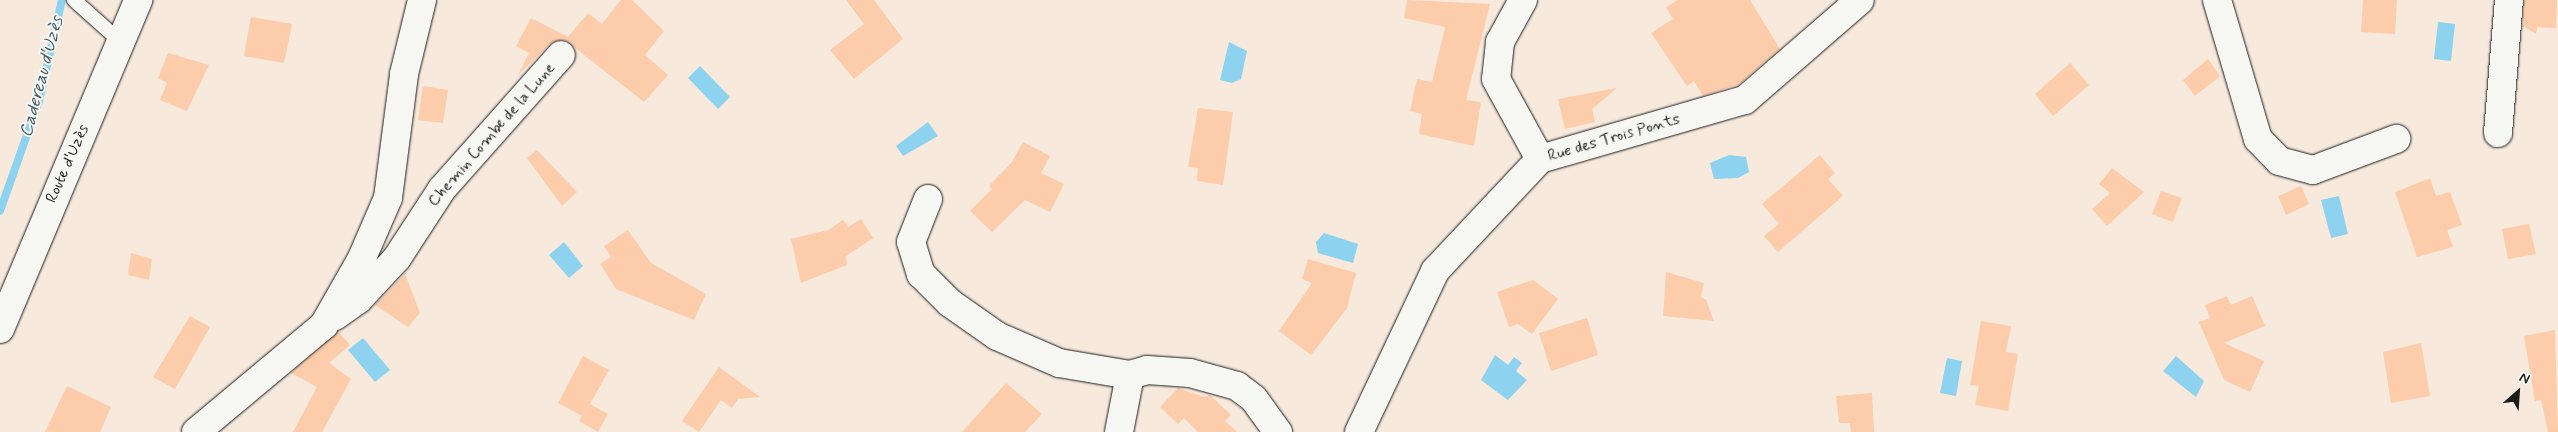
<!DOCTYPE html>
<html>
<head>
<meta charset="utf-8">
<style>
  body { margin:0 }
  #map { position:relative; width:2558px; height:432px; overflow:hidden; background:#f8e9dd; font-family:Mynerve,sans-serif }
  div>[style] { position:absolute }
  .water>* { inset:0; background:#8dd2ee }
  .stream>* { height:8px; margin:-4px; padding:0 4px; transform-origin:4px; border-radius:4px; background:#8dd2ee }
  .building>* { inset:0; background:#fcccab }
  .roads { filter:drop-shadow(0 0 1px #1c1c1c) drop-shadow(0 0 1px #1c1c1c) }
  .lane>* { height:14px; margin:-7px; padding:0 7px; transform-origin:7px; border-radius:7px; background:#f6f6f2 }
  .street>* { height:28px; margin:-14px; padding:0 14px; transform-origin:14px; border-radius:14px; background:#f6f6f2 }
  .secondary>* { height:28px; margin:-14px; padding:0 14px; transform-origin:14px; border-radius:14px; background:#f6f6f2 }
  span { translate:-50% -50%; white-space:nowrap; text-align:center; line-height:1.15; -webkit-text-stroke:4px #f6f6f2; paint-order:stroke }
  .street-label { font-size:16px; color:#1c1c1c }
  .water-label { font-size:18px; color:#445c66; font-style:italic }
  .north { position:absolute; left:2493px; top:367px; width:50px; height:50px; -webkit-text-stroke:4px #f6f6f2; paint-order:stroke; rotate:26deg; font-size:14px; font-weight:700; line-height:20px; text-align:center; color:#1c1c1c }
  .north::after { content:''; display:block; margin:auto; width:18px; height:22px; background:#1c1c1c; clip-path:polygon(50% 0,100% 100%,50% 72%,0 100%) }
</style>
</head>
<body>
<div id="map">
  <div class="water">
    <div style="clip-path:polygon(2438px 22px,2455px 24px,2451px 61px,2434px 59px)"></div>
    <div style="clip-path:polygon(1229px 42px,1247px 51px,1241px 79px,1232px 83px,1220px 80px)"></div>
    <div style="clip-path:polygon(700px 66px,730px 97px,718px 109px,688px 78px)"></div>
    <div style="clip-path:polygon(928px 122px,938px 136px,903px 156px,896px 146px)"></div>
    <div style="clip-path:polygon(1729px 155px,1746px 157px,1749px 172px,1738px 178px,1714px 179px,1710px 163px)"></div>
    <div style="clip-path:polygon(2339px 196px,2348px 234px,2331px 238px,2321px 200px)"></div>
    <div style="clip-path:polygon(1324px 233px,1358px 244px,1353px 263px,1318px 253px,1316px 242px)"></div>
    <div style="clip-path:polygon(564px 242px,583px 266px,569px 278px,549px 255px)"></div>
    <div style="clip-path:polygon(363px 338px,390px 370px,375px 382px,348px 350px)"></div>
    <div style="clip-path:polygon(1495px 355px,1508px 365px,1514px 357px,1522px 363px,1516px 371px,1527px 380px,1508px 400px,1481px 380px)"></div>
    <div style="clip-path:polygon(2176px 356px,2204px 381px,2196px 397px,2163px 371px)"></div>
    <div style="clip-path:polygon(1947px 358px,1962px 361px,1956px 396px,1940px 393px)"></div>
  </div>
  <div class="stream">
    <div style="left:0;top:211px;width:117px;rotate:-70.5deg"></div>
    <div style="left:39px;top:101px;width:104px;rotate:-77.2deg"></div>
  </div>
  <div class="building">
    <div style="clip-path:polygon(621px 0,632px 0,664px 31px,645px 55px,668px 75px,644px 102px,565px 40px,550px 44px,518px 75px,529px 53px,516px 46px,531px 18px,568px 37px,588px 13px,602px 24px)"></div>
    <div style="clip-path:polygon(846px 0,874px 0,903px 39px,854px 79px,830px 50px,864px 24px)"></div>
    <div style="clip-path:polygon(1407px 0,1490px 4px,1466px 100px,1481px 102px,1474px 146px,1419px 134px,1422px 114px,1410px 111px,1417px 79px,1432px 82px,1445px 27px,1404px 18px)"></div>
    <div style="clip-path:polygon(1678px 0,1750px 0,1780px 49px,1739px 84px,1703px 96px,1694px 81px,1687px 86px,1651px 33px,1673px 19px,1666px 7px)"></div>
    <div style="clip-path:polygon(2363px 0,2397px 0,2395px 34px,2361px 32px)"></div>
    <div style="clip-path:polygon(2524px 0,2557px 0,2556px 28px,2537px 27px,2536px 34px,2523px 26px)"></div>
    <div style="clip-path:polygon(251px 17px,292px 24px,284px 63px,244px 56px)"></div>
    <div style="clip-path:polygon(168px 53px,209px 65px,187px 111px,160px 100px,167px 83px,158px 78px)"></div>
    <div style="clip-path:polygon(2208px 59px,2220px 76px,2195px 96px,2183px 80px)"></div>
    <div style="clip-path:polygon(2070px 63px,2089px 85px,2053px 116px,2035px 94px)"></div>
    <div style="clip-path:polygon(423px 86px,448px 90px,443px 123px,418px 120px)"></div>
    <div style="clip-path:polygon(1617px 88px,1592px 109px,1595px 122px,1565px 129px,1558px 99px)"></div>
    <div style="clip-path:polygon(1198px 108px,1233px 112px,1223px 185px,1197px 181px,1198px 168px,1188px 167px)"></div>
    <div style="clip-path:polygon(1023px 142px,1050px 156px,1041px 173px,1064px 184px,1050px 212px,1025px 200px,992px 232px,970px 211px,992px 189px,989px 186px,1012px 162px)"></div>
    <div style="clip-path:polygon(537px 150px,577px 192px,562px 206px,527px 158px)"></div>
    <div style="clip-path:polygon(1820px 155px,1835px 173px,1828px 179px,1843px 196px,1778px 252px,1764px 236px,1779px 224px,1762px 204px)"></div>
    <div style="clip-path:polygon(2112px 168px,2144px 192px,2107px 226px,2092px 209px,2110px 193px,2099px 184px)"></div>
    <div style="clip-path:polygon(2430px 178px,2436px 196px,2450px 192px,2462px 225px,2447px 230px,2453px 247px,2417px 257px,2395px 192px)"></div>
    <div style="clip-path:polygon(2301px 186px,2309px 204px,2286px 215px,2278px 196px)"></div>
    <div style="clip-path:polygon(2161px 191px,2182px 198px,2173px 222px,2152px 214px)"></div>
    <div style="clip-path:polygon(861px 219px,873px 238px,846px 256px,847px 265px,801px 283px,791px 239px,828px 230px,843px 220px,848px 227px)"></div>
    <div style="clip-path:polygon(2529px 224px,2536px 254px,2508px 259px,2502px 229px)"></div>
    <div style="clip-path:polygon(628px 230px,651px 263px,706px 294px,694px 320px,616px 289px,600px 264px,611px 257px,604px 246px)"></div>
    <div style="clip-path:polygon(131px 253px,152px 259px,149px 280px,128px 275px)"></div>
    <div style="clip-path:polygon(1308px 259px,1356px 273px,1347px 308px,1311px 355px,1279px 331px,1312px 283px,1302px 279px)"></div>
    <div style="clip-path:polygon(1666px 272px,1704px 283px,1701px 297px,1706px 300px,1714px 321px,1663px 316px)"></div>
    <div style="clip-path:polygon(405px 274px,420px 313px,408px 327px,375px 305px)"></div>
    <div style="clip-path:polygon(1533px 280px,1558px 299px,1532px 334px,1518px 324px,1509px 327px,1497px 292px)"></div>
    <div style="clip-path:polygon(2227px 296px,2231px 305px,2252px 296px,2265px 326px,2224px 343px,2264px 361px,2250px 392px,2224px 380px,2199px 322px,2210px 318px,2205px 305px)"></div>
    <div style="clip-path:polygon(190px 316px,210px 327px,175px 389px,153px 377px)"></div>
    <div style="clip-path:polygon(1587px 318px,1598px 355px,1551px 371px,1539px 333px)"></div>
    <div style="clip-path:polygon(1981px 321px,2011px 326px,2006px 352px,2018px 354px,2008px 411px,1975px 405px,1979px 386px,1970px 385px)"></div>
    <div style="clip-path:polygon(2555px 330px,2558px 432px,2548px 432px,2541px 400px,2535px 401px,2524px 336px)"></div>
    <div style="clip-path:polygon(338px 331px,350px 345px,329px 363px,351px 379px,322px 432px,293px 432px,317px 387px,291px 373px)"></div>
    <div style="clip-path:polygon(2421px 343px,2430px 396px,2391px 403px,2383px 352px)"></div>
    <div style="clip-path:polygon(583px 356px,609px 370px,590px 404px,608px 414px,598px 432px,579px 421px,582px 416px,558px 403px)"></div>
    <div style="clip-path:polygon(719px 367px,760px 397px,738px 399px,732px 408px,721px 400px,699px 432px,682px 421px)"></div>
    <div style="clip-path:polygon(1006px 383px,1042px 414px,1025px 432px,962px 432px)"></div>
    <div style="clip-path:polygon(67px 386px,111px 407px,100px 432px,45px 432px)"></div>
    <div style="clip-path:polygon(1178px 388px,1204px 397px,1210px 395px,1231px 415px,1225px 421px,1237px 432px,1198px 432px,1184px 418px,1178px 424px,1160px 407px)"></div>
    <div style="clip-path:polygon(1872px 393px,1874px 432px,1851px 432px,1850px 423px,1839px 423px,1836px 396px)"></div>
  </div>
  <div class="roads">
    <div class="lane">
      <div style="left:74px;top:0;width:63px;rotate:41.8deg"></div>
    </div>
    <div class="street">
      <div style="left:1523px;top:0;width:48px;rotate:118.7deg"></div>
      <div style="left:1500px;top:42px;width:37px;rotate:96deg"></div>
      <div style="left:1496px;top:79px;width:91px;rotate:61.2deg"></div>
      <div style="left:2217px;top:0;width:145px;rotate:73.6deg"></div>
      <div style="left:2258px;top:139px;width:30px;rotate:46deg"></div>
      <div style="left:2279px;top:161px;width:35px;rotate:15deg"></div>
      <div style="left:2313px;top:170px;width:89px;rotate:-20.5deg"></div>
      <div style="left:2498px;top:133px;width:133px;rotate:-85.3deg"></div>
      <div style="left:928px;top:199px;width:46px;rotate:111.6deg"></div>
      <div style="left:911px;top:242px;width:34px;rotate:73deg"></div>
      <div style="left:921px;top:274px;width:41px;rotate:45deg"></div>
      <div style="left:950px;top:303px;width:57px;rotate:35.1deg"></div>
      <div style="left:997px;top:336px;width:68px;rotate:23.5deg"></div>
      <div style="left:1059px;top:363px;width:72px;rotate:9.6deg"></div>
      <div style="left:1130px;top:375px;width:58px;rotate:100.9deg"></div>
      <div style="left:335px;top:316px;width:29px;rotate:-35deg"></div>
      <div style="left:359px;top:299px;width:56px;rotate:-47.2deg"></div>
      <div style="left:397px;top:258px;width:82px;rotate:-56.9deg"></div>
      <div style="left:442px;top:189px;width:179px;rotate:-48.4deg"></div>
      <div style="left:1130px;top:375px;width:18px;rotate:-16deg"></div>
      <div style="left:1147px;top:370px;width:43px;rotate:4deg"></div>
      <div style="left:1190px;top:373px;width:49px;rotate:15.5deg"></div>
      <div style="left:1237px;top:386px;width:21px;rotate:37deg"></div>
      <div style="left:1254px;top:399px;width:41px;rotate:54deg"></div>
      <div style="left:196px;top:432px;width:167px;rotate:-39.9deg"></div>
      <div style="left:324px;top:325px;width:77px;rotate:-60.4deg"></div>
      <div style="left:362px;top:258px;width:65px;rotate:-66.6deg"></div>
      <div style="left:388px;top:198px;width:125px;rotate:-82.6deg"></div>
      <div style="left:404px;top:74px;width:76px;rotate:-76.3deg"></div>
      <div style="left:1359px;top:432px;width:178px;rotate:-64.7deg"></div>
      <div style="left:1435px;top:271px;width:154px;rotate:-46.8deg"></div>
      <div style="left:1540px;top:159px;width:213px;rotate:-16.1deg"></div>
      <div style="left:1745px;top:100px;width:152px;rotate:-41deg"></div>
    </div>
    <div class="secondary">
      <div style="left:0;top:329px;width:357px;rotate:-67.2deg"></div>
    </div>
  </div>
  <div class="street-label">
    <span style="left:492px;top:135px;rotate:-49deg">Chemin Combe de la Lune</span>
    <span style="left:1614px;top:138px;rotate:-16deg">Rue des Trois Ponts</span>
    <span style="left:68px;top:164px;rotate:-66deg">Route d'Uzès</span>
  </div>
  <div class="water-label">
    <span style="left:42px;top:77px;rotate:-75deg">Cadereau d'Uzès</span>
  </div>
  <div class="north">N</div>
</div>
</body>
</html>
